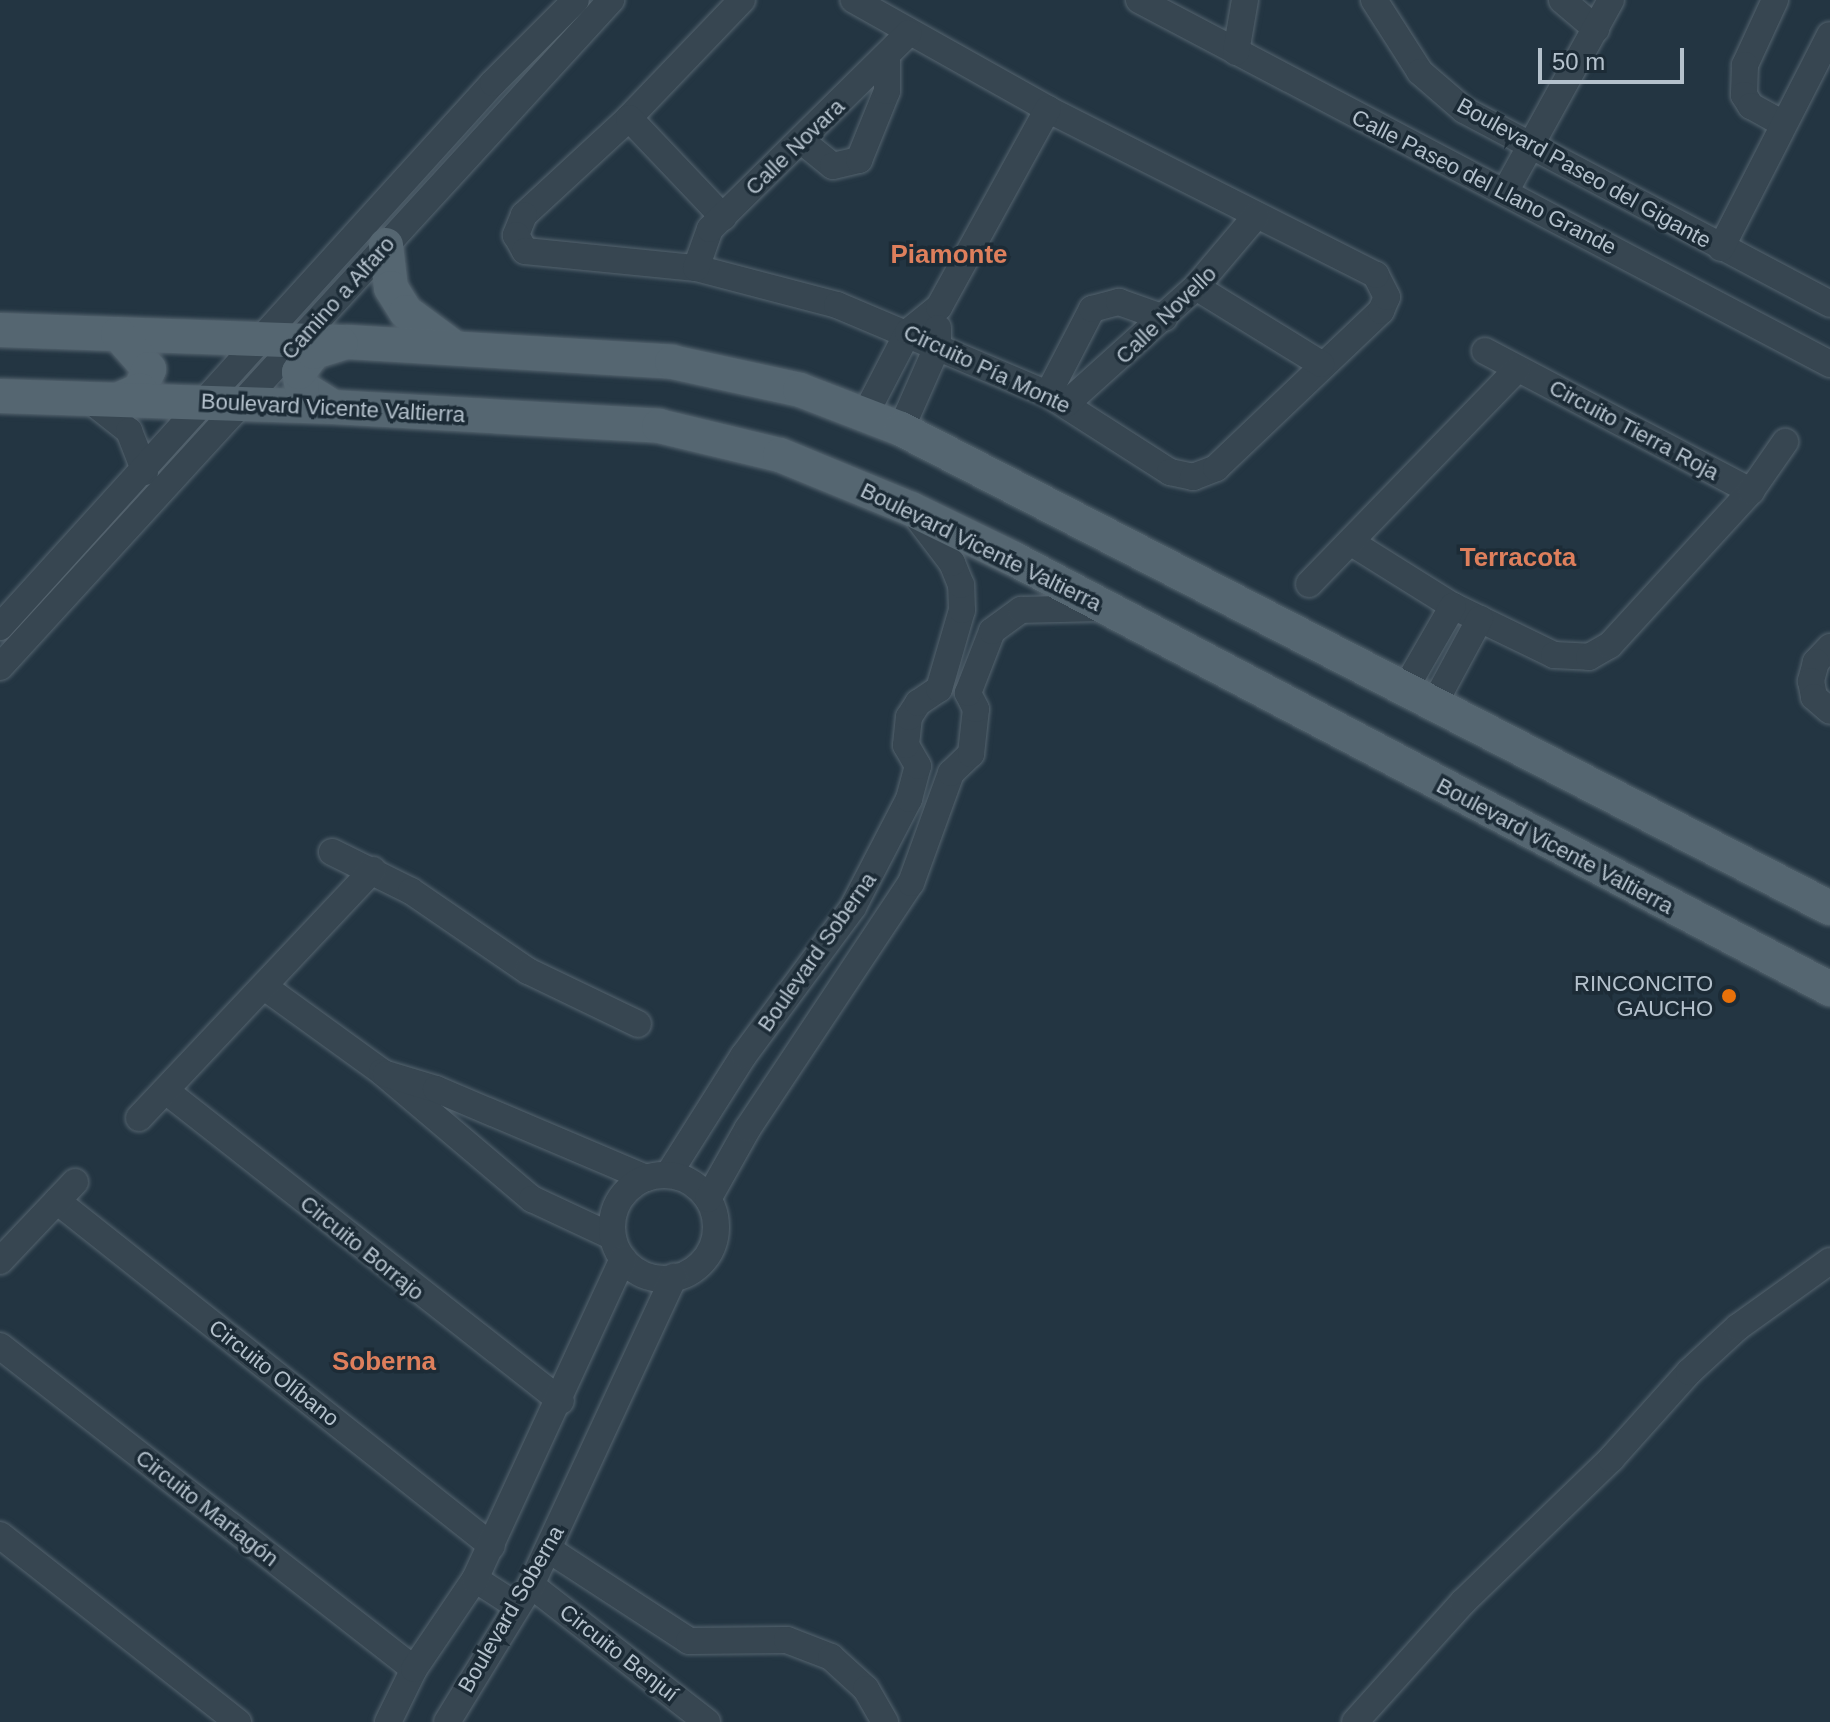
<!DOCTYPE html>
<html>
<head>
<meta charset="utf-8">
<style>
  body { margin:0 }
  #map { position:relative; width:1830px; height:1722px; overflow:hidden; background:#233542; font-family:Arial,sans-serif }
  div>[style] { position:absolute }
  .roads { filter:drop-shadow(0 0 2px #55646f) drop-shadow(0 0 2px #55646f) }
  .minor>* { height:26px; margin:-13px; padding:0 13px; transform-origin:13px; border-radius:13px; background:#374651 }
  .minor>.ring { margin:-13px; padding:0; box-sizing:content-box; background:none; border:26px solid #374651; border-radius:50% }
  .major>* { height:34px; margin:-17px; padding:0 17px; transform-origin:17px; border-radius:17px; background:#556671 }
  .dots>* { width:22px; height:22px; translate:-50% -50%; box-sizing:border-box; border:4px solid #1c2b36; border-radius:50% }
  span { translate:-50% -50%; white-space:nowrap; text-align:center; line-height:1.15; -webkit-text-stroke:7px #1c2b36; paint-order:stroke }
  .street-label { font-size:22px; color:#b4c1cc }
  .poi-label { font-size:22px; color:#b4c1cc }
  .right { translate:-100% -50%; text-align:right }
  .quarter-label { font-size:26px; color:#de7f5c; font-weight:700 }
  .scale { position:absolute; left:1538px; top:48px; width:146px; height:36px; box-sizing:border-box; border:4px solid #b4c1cc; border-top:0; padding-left:10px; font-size:24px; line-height:28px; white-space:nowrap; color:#b4c1cc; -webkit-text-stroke:6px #1c2b36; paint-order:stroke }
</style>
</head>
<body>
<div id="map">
  <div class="roads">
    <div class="minor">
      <div style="left:742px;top:0;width:163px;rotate:133.8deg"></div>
      <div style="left:629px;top:118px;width:143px;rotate:137.3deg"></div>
      <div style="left:524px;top:215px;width:22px;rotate:112deg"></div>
      <div style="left:516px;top:235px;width:18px;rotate:61deg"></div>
      <div style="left:525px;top:251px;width:172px;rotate:5.7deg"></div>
      <div style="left:696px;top:268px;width:146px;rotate:14.7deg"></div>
      <div style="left:837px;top:305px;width:229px;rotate:22.9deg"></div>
      <div style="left:1048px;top:394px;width:145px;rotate:32.6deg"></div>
      <div style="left:1170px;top:472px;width:24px;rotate:12deg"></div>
      <div style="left:1193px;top:477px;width:25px;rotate:-21deg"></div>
      <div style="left:1216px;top:468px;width:228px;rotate:-43.6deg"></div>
      <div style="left:1381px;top:311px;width:15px;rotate:-67deg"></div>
      <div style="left:1387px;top:297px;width:25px;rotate:-117deg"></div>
      <div style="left:1376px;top:275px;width:368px;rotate:-153.2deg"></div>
      <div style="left:1048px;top:109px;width:223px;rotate:-150.7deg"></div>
      <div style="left:1139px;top:0;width:781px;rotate:27.78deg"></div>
      <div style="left:1374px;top:0;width:85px;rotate:57.4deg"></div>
      <div style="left:1420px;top:72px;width:58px;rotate:40.8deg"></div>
      <div style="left:1464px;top:110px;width:414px;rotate:27.9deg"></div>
      <div style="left:1562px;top:0;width:45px;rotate:40.5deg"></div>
      <div style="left:1775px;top:0;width:72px;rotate:114.8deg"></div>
      <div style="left:1745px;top:65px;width:30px;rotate:92deg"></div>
      <div style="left:1744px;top:95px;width:13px;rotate:58deg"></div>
      <div style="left:1751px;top:106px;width:37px;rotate:29deg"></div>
      <div style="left:1236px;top:52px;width:53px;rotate:-80.2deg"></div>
      <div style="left:629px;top:118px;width:137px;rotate:46.5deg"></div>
      <div style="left:803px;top:142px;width:38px;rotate:39deg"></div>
      <div style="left:833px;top:166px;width:27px;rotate:-13deg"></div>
      <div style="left:859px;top:160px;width:74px;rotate:-67.9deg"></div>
      <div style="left:887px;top:91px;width:35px;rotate:-90deg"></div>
      <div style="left:1505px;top:192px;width:219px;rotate:-61.1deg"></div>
      <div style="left:1721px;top:248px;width:239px;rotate:-62.9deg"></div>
      <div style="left:696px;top:268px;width:41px;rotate:-70.3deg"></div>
      <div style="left:710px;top:229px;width:279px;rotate:-44.6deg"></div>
      <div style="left:1196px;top:287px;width:147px;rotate:31.6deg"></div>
      <div style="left:1485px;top:351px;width:301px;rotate:27.8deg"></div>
      <div style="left:1048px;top:394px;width:96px;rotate:-62.6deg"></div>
      <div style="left:1092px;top:309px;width:28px;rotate:-15deg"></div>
      <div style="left:1119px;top:302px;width:48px;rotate:19.6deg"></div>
      <div style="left:86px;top:397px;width:55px;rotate:38.3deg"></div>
      <div style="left:129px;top:431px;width:44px;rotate:68.7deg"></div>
      <div style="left:1066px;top:404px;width:175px;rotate:-42deg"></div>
      <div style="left:1196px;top:287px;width:93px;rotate:-49.8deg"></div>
      <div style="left:866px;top:413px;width:91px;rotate:-62.6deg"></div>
      <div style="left:908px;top:332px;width:40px;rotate:-39deg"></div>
      <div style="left:939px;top:307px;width:226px;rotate:-61.2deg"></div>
      <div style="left:901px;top:429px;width:92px;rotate:-66.2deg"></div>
      <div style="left:938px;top:345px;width:17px;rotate:-90deg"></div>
      <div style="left:1352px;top:543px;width:119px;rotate:32deg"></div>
      <div style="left:1453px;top:606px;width:112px;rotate:25.9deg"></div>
      <div style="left:1554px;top:655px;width:35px;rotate:3deg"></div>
      <div style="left:1589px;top:657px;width:24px;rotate:-30deg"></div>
      <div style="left:1610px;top:645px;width:209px;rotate:-47.5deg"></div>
      <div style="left:1751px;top:491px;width:60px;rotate:-55.2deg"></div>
      <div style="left:1309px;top:584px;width:299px;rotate:-45.9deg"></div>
      <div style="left:0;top:627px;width:734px;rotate:-47.82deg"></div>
      <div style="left:493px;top:83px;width:117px;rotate:-45deg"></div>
      <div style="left:1830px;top:647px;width:21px;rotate:133deg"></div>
      <div style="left:1816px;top:662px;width:20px;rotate:105deg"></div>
      <div style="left:1811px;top:681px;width:16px;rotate:79deg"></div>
      <div style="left:1814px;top:697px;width:21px;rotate:41deg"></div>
      <div style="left:0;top:667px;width:905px;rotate:-47.51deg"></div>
      <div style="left:1405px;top:689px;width:96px;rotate:-60deg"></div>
      <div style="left:1434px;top:704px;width:97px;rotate:-61.6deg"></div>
      <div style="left:332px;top:852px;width:88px;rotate:26.3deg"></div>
      <div style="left:411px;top:891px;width:142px;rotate:34.4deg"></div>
      <div style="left:528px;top:971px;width:122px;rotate:25.7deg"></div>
      <div style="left:266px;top:988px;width:143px;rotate:35.9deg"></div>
      <div style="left:382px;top:1072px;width:197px;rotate:40.3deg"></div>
      <div style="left:532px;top:1199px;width:89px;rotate:25.1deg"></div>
      <div style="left:386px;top:1074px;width:52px;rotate:16.7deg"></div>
      <div style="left:436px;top:1089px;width:228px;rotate:23deg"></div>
      <div style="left:166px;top:1091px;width:502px;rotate:38.13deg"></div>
      <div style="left:139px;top:1118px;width:341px;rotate:-46.7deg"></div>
      <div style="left:668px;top:1175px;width:142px;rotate:-57.7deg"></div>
      <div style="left:744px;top:1055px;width:184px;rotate:-53.6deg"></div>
      <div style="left:853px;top:907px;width:122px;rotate:-62.6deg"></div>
      <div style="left:909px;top:799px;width:34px;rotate:-75deg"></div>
      <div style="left:918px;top:766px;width:24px;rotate:-120deg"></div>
      <div style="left:906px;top:745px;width:28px;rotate:-84deg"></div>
      <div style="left:909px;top:717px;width:17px;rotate:-57deg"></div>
      <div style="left:918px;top:703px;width:25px;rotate:-34deg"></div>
      <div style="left:939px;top:689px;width:82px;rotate:-73.8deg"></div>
      <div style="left:962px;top:610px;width:25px;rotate:-92deg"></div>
      <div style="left:961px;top:585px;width:24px;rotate:-112deg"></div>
      <div style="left:952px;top:563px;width:68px;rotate:-127.2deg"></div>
      <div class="ring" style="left:612px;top:1175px;width:78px;height:78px"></div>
      <div style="left:708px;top:1199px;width:81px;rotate:-60.6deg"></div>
      <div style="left:748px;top:1128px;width:294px;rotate:-56.4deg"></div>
      <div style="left:911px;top:883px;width:117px;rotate:-70deg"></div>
      <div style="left:951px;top:773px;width:28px;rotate:-44deg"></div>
      <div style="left:971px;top:754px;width:45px;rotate:-83.7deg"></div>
      <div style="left:976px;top:709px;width:18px;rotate:-117deg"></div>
      <div style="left:968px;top:693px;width:66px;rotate:-68.8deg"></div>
      <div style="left:992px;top:631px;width:36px;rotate:-36deg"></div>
      <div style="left:1021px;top:610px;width:80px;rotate:-1.4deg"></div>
      <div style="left:57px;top:1201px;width:555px;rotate:38.42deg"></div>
      <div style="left:0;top:1261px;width:109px;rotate:-46.5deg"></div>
      <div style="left:0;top:1346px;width:525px;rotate:37.96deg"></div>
      <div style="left:0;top:1535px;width:303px;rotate:38.2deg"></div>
      <div style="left:548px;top:1549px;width:168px;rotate:33.1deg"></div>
      <div style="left:689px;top:1641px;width:98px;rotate:-0.6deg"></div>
      <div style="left:787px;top:1640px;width:47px;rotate:21.1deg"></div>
      <div style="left:831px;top:1657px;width:47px;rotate:42.4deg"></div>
      <div style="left:866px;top:1689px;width:38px;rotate:60deg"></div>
      <div style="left:475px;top:1579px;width:50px;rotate:32.7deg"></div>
      <div style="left:531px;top:1585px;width:223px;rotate:37.9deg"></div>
      <div style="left:388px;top:1722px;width:59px;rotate:-63.9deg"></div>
      <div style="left:414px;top:1669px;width:109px;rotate:-55.9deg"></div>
      <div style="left:475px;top:1579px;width:353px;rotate:-65.2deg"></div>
      <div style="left:447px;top:1722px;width:161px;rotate:-58.5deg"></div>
      <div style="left:531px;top:1585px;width:340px;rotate:-65.1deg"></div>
      <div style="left:1355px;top:1722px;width:161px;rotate:-48deg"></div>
      <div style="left:1463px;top:1602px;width:206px;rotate:-44deg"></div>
      <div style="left:1611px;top:1459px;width:117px;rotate:-48.1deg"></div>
      <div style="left:1689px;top:1372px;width:67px;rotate:-42.6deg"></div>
      <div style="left:1738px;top:1327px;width:113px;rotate:-35.7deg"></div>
    </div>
    <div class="major">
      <div style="left:386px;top:245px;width:43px;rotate:83.4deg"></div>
      <div style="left:391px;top:288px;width:28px;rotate:58deg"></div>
      <div style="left:406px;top:312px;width:61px;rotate:36.3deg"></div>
      <div style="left:0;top:330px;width:349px;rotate:2deg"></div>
      <div style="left:349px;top:342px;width:324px;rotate:3.5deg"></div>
      <div style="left:672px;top:362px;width:131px;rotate:12.3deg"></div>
      <div style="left:800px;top:390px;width:108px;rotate:21.1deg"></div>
      <div style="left:901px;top:429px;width:1045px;rotate:27.28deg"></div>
      <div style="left:118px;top:334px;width:47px;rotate:48.5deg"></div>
      <div style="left:149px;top:369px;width:23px;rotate:113deg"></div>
      <div style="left:140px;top:390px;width:20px;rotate:156deg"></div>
      <div style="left:0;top:396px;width:333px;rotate:1.9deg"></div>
      <div style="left:333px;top:407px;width:327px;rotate:3.3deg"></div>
      <div style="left:659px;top:426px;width:124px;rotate:13.5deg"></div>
      <div style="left:780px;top:455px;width:142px;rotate:22.4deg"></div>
      <div style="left:911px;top:509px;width:112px;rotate:25.9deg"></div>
      <div style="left:1012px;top:558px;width:925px;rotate:27.78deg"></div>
      <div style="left:333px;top:407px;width:36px;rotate:-148deg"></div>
      <div style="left:302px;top:388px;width:16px;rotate:-101deg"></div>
      <div style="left:299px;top:372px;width:25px;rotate:-53deg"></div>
      <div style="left:314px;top:352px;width:28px;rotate:-17deg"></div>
    </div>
  </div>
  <div class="dots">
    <div style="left:1729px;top:996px;background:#e8710a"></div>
  </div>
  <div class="street-label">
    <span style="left:795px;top:147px;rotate:-44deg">Calle Novara</span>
    <span style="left:1584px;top:173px;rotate:29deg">Boulevard Paseo del Gigante</span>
    <span style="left:1484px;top:182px;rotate:27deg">Calle Paseo del Llano Grande</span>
    <span style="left:338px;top:298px;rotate:-48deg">Camino a Alfaro</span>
    <span style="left:1166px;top:315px;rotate:-44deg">Calle Novello</span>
    <span style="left:987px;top:369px;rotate:25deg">Circuito Pía Monte</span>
    <span style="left:333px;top:408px;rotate:3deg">Boulevard Vicente Valtierra</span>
    <span style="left:1634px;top:430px;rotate:28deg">Circuito Tierra Roja</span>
    <span style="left:981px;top:547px;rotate:26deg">Boulevard Vicente Valtierra</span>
    <span style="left:1555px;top:846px;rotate:28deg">Boulevard Vicente Valtierra</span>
    <span style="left:817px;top:952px;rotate:-55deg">Boulevard Soberna</span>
    <span style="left:362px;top:1248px;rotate:39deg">Circuito Borrajo</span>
    <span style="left:274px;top:1373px;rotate:38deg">Circuito Olíbano</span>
    <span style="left:207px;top:1508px;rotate:38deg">Circuito Martagón</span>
    <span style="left:511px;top:1609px;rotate:-60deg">Boulevard Soberna</span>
    <span style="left:619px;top:1653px;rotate:38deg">Circuito Benjuí</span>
  </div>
  <div class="poi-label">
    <span class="right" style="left:1713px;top:996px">RINCONCITO<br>GAUCHO</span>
  </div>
  <div class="quarter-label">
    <span style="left:949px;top:255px">Piamonte</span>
    <span style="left:1518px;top:558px">Terracota</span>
    <span style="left:384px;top:1362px">Soberna</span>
  </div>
  <div class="scale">50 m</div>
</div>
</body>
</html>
